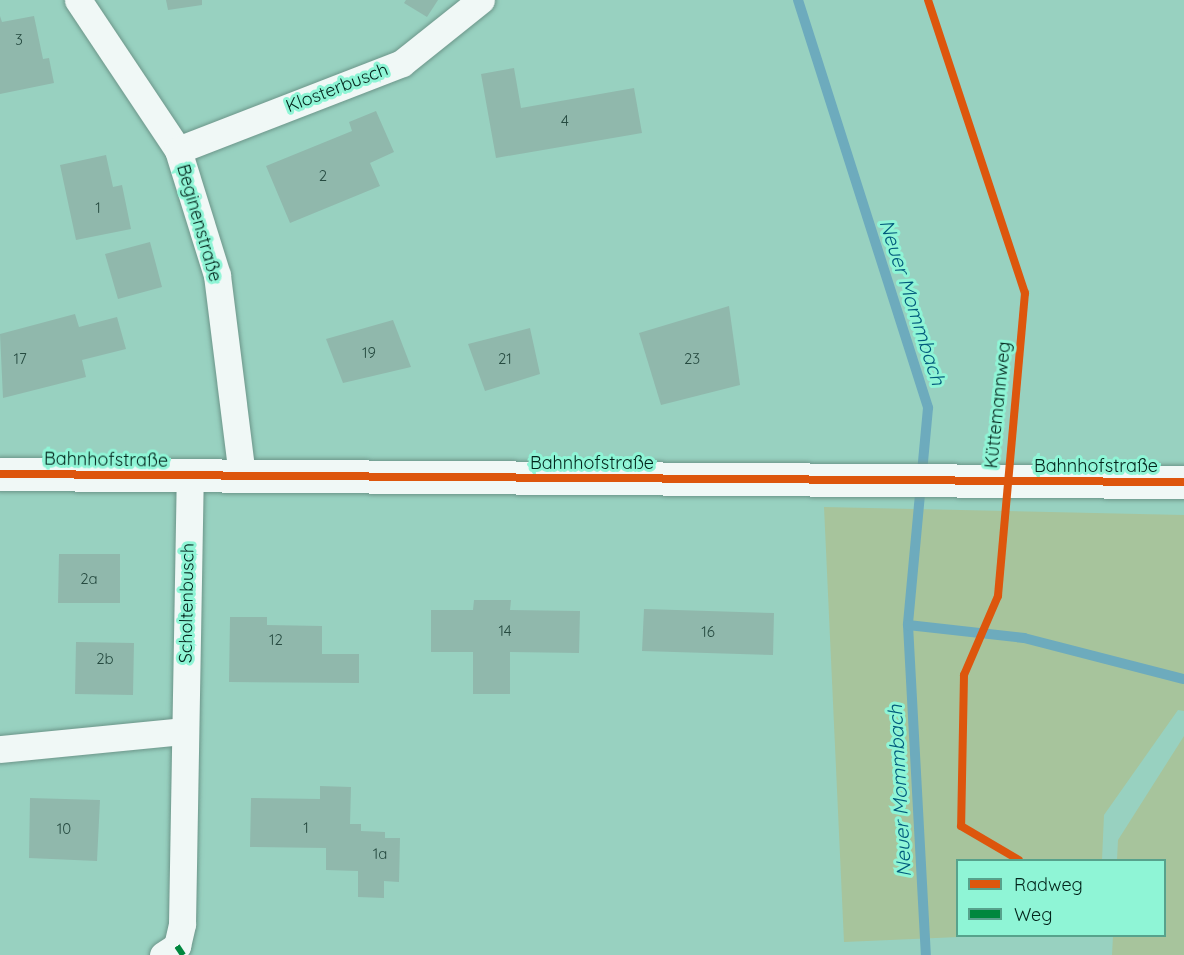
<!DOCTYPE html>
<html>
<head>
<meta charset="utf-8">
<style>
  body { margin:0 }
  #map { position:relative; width:1184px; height:955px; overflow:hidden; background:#98d1c0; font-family:Quicksand,sans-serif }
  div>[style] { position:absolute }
  .green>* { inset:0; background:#a7c49c }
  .stream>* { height:10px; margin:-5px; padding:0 5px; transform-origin:5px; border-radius:5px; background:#6dabbd }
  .building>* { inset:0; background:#90b8ac }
  .roads { filter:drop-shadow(0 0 2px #6c9589) drop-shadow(0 0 2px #6c9589) }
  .minor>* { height:27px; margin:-13.5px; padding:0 13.5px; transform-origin:13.5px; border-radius:13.5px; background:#f0f8f6 }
  .tertiary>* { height:33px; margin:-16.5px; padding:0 16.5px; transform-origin:16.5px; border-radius:16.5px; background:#f0f8f6 }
  .quiet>* { height:6px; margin-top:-3px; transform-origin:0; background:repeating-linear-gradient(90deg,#00873e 0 12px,transparent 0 18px) }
  .cycleway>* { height:8px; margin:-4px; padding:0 4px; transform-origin:4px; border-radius:4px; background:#dd560d }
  span { translate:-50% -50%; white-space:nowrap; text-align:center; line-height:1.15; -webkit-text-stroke:6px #8ff5d6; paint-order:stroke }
  .number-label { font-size:15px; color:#264a40 }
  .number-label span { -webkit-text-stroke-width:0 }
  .street-label { font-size:18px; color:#03251c }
  .water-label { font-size:20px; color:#005a7c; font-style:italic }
  .legend { position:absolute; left:956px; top:859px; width:210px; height:78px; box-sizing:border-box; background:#8ff5d6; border:2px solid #57a28c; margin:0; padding:8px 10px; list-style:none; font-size:18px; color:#03251c }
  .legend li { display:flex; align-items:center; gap:12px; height:30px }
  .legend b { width:30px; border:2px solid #57a28c }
</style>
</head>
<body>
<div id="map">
  <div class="green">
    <div style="clip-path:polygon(824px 507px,1184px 515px,1184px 711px,1178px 710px,1104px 815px,1102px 860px,958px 860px,958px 936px,982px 936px,844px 942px)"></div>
    <div style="clip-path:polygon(1184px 736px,1184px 955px,1112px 955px,1113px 936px,1164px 936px,1164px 860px,1117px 860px,1118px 840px)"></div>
  </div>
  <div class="stream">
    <div style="left:798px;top:0;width:428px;rotate:72.3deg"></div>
    <div style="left:928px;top:408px;width:218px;rotate:95.3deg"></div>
    <div style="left:908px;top:625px;width:330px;rotate:86.9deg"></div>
    <div style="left:908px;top:625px;width:117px;rotate:6.4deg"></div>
    <div style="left:1024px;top:638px;width:165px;rotate:14.4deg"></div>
  </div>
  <div class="building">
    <div style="clip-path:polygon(166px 0,202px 0,202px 5px,168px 10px)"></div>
    <div style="clip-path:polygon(406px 0,438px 0,427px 17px,404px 3px)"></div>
    <div style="clip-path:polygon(0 16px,2px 22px,34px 16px,43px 59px,49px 58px,54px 83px,0 94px)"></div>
    <div style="clip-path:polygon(514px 68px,521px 108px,634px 88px,642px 133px,496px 158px,481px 74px)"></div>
    <div style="clip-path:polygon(376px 111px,394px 152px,370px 163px,380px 186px,290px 223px,266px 166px,352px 131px,349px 122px)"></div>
    <div style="clip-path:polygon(106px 155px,113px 187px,122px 185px,131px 229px,76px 240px,60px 165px)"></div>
    <div style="clip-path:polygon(150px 242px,162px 287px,118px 299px,105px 254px)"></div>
    <div style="clip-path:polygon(729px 306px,740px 385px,661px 405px,639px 333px)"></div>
    <div style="clip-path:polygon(75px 314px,79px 327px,117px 317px,126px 349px,82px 360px,86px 377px,3px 398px,0 334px)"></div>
    <div style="clip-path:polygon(393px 320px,411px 367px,343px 383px,326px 339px)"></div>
    <div style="clip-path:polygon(530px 328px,540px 374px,485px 391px,468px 344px)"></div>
    <div style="clip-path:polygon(59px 554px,120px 554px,120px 603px,58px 603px)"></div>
    <div style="clip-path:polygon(474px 600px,511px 600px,510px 610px,580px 611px,579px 653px,510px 652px,510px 694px,473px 694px,473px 652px,431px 652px,431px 610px,473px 610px)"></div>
    <div style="clip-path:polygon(644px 609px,774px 613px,773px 655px,642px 651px)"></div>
    <div style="clip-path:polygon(230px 617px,267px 617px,267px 625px,322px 626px,322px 654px,359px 654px,359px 683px,229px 682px)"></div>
    <div style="clip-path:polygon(76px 642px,134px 643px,133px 695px,75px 694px)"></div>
    <div style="clip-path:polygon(320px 786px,351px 787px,350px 824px,361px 824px,361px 831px,385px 832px,385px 838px,400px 838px,399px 882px,384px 881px,384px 898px,358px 897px,358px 871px,326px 870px,326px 848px,250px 847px,251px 798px,320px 799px)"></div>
    <div style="clip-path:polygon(30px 798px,100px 800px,97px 861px,29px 858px)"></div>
  </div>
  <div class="roads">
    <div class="minor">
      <div style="left:78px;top:0;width:180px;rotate:56.3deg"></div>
      <div style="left:178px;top:150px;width:131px;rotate:72.7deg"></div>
      <div style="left:217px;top:275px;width:203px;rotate:82.9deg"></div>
      <div style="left:178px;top:150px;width:240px;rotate:-21.2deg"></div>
      <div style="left:402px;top:63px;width:101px;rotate:-38.6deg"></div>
      <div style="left:0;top:749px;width:185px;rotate:-5.6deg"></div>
      <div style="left:163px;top:955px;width:17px;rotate:-33deg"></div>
      <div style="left:177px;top:946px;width:23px;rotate:-77deg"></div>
      <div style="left:182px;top:924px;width:448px;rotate:-89deg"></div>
    </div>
    <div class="tertiary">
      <div style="left:0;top:474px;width:1184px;rotate:0.39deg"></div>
    </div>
  </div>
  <div class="quiet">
    <div style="left:177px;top:946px;width:11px;rotate:56deg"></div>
  </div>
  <div class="cycleway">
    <div style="left:928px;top:0;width:309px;rotate:71.7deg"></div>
    <div style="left:1025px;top:293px;width:304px;rotate:95.1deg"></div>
    <div style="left:998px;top:596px;width:86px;rotate:113.3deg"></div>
    <div style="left:964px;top:675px;width:151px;rotate:91.1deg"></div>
    <div style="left:961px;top:826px;width:67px;rotate:30.4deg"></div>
    <div style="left:0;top:474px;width:1184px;rotate:0.39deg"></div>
  </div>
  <div class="number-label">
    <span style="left:19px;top:40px">3</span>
    <span style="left:565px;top:121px">4</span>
    <span style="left:323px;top:176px">2</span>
    <span style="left:98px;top:208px">1</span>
    <span style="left:369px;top:353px">19</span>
    <span style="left:20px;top:359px">17</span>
    <span style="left:505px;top:359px">21</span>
    <span style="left:692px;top:359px">23</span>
    <span style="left:89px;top:579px">2a</span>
    <span style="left:505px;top:631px">14</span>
    <span style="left:708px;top:632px">16</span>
    <span style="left:276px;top:640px">12</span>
    <span style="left:105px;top:659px">2b</span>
    <span style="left:306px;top:828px">1</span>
    <span style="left:64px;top:829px">10</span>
    <span style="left:380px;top:854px">1a</span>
  </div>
  <div class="street-label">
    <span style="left:337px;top:88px;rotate:-21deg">Klosterbusch</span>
    <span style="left:199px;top:223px;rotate:74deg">Beginenstraße</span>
    <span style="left:998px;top:405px;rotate:-84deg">Küttemannweg</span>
    <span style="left:106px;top:460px;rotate:1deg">Bahnhofstraße</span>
    <span style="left:592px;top:463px">Bahnhofstraße</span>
    <span style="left:1096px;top:466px">Bahnhofstraße</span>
    <span style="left:187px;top:603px;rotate:-89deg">Scholtenbusch</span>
  </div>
  <div class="water-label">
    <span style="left:913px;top:302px;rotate:72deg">Neuer Mommbach</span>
    <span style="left:899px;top:791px;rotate:-93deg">Neuer Mommbach</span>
  </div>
  <ul class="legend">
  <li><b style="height:8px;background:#dd560d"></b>Radweg</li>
  <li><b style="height:8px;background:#00873e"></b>Weg</li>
  </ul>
</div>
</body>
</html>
